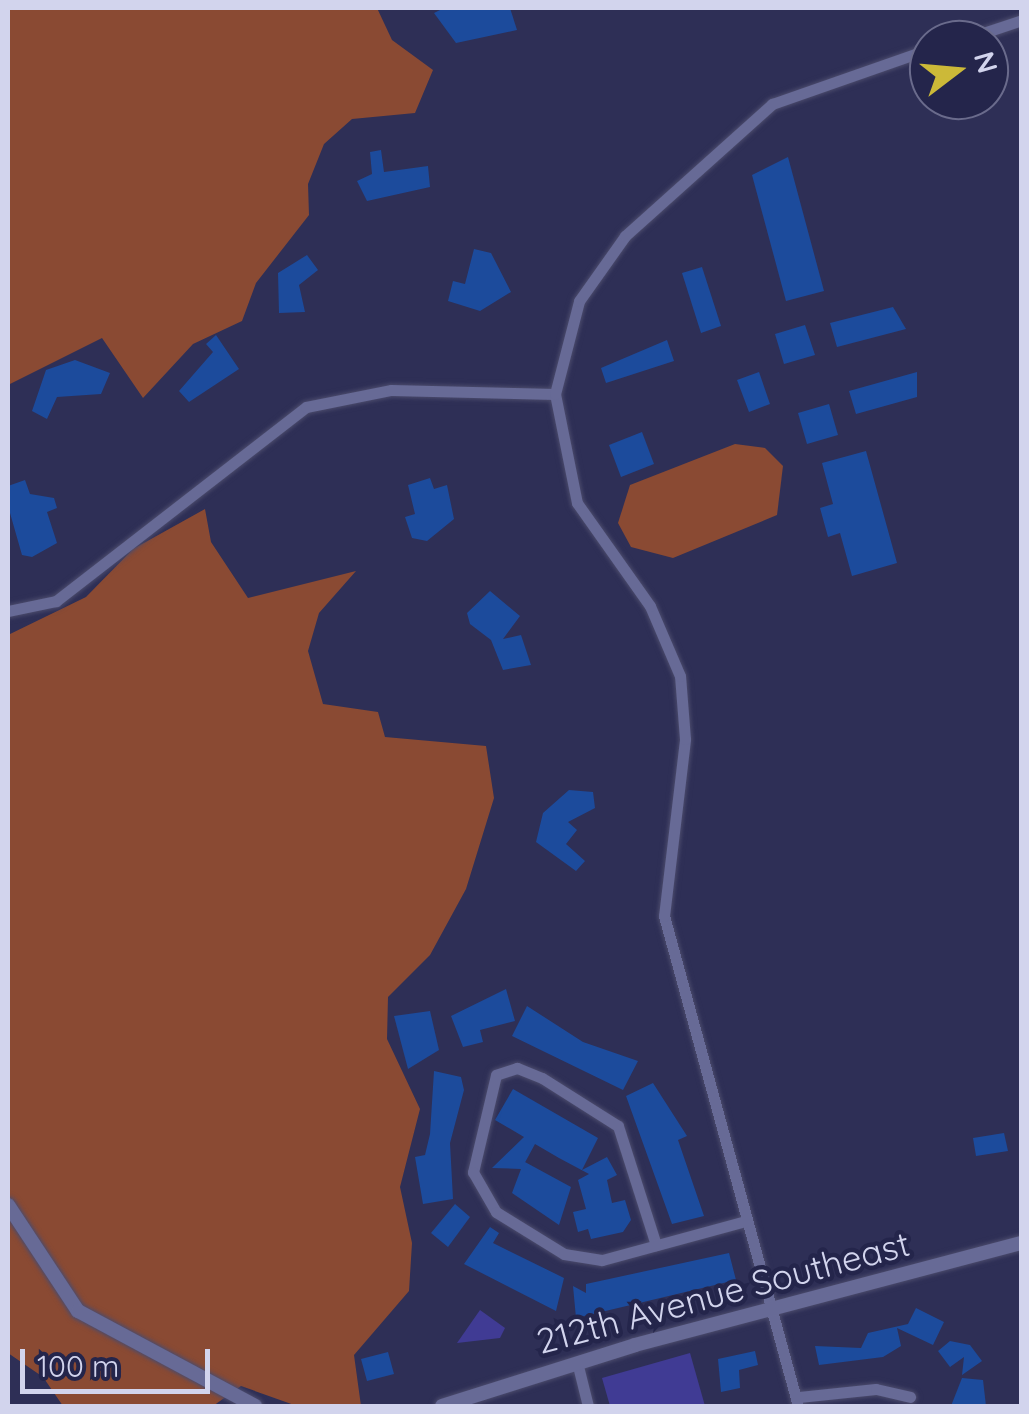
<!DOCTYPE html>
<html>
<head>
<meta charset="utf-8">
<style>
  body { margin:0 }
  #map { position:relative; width:1029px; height:1414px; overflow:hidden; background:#2e2f56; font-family:Quicksand,sans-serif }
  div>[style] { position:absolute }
  .green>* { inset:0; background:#8a4a33 }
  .water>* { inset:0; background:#403b94 }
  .building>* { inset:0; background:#1c4b9c }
  .roads { filter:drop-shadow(0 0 2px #4b4b6c) drop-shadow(0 0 2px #4b4b6c) }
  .minor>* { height:11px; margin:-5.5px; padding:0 5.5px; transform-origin:5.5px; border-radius:5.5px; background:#676a96 }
  .tertiary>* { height:14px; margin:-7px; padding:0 7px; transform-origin:7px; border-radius:7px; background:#676a96 }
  span { translate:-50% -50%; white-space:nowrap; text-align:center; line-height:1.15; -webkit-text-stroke:9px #24254b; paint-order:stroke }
  .street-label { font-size:35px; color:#d2d4ed }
  .frame { position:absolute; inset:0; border:10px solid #d2d4ed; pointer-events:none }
  .north { position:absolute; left:909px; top:20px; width:100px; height:100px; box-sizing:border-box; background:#24254b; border:2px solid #6a6b8c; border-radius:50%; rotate:74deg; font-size:28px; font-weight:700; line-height:40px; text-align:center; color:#d2d4ed }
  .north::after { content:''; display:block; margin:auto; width:35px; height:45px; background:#ccb938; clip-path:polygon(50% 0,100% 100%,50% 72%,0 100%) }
  .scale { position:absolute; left:20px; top:1349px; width:190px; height:45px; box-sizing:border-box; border:5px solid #d2d4ed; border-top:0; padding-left:12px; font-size:30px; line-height:35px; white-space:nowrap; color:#d2d4ed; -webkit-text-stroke:8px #24254b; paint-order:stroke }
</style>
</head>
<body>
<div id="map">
  <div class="green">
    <div style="clip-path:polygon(8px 8px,377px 8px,392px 40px,433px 70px,415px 113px,352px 119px,324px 144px,308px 184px,309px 215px,256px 283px,242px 321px,193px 344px,143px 398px,102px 338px,8px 385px)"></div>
    <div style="clip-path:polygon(735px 444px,765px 448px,783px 466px,777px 515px,673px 558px,631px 547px,618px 523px,630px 485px)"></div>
    <div style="clip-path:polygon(205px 509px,211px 542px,248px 598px,356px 571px,319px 613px,308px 651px,323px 704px,378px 712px,385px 737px,486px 746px,494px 798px,466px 889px,430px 955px,388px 997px,387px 1039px,420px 1109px,400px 1187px,412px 1243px,409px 1291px,354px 1355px,361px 1406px,297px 1406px,241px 1386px,213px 1406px,63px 1406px,43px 1377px,8px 1353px,8px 635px,86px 597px,133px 549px)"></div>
  </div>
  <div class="water">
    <div style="clip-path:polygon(480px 1310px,505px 1328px,500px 1338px,457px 1343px)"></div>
    <div style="clip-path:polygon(690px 1353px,705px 1406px,610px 1406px,602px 1378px)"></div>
  </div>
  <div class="building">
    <div style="clip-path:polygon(444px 8px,510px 8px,517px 30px,456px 43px,434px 13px)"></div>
    <div style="clip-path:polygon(381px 150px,384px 172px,428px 166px,430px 187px,367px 201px,357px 181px,372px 174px,370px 152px)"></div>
    <div style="clip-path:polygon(788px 157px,824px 291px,786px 301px,752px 175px)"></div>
    <div style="clip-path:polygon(474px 249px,491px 253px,511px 292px,480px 311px,448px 301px,453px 281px,465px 284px)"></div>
    <div style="clip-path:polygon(307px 255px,318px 270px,299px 285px,305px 312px,279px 313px,278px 273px)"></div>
    <div style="clip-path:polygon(702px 267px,721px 326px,701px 333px,682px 273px)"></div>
    <div style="clip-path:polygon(893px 307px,906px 329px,837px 347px,830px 323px)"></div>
    <div style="clip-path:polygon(805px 325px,815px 355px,784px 364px,775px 334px)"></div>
    <div style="clip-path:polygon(216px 335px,239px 369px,189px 402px,179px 391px,213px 352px,206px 344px)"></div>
    <div style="clip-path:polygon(667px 340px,674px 361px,606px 383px,601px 368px)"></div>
    <div style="clip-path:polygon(75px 360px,110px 373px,101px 394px,57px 397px,47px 419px,32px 411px,46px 370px)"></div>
    <div style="clip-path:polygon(759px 372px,770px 404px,749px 412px,737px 380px)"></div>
    <div style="clip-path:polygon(917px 372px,917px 397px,856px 414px,849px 391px)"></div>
    <div style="clip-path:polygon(829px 404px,838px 435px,807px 444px,798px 413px)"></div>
    <div style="clip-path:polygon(642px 432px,654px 464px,621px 477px,609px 445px)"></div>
    <div style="clip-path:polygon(866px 451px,897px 563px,852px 576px,840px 533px,828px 537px,820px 508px,833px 504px,822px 463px)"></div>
    <div style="clip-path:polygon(430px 478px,434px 489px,447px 485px,454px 519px,427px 541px,412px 538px,405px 517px,415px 514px,408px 485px)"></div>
    <div style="clip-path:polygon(25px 480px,30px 494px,54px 498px,57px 508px,47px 512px,57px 543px,32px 557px,22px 555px,8px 506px,8px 486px)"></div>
    <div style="clip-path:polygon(490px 591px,520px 616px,503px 639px,521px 635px,531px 665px,503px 670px,491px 640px,470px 624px,467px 613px)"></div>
    <div style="clip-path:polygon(569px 790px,593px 792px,595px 808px,568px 822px,577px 830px,566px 844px,585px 861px,576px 871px,536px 842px,543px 813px)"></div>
    <div style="clip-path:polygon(506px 989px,515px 1021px,480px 1030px,483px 1042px,463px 1047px,451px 1016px)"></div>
    <div style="clip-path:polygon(527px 1006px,583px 1042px,638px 1061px,623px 1090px,512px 1036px)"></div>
    <div style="clip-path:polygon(430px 1011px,439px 1050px,408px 1069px,394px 1016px)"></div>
    <div style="clip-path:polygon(434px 1071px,461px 1077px,464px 1090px,450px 1143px,453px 1199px,423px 1204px,415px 1157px,425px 1155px,430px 1134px)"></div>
    <div style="clip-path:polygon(653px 1083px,687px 1136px,678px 1140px,704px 1216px,672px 1224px,626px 1096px)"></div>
    <div style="clip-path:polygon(513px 1089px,598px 1138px,582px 1170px,607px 1157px,617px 1175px,607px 1180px,612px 1203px,625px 1200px,631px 1220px,623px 1232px,591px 1239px,588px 1229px,578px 1232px,573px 1212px,586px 1209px,578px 1180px,589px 1174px,559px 1158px,535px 1144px,522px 1168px,525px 1162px,571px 1187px,559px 1225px,512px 1193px,521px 1169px,492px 1168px,524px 1137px,495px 1120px)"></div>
    <div style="clip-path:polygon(1004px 1133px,1008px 1151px,976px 1156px,973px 1138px)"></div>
    <div style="clip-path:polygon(455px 1204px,470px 1217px,448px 1247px,431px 1233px)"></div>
    <div style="clip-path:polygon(490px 1227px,499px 1233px,493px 1243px,564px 1278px,556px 1311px,464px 1264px)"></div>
    <div style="clip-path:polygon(729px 1253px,736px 1280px,576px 1318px,573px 1286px,586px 1293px,586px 1284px)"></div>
    <div style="clip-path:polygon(916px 1308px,944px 1322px,933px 1345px,897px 1328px,901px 1346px,883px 1357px,819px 1365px,815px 1346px,861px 1348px,868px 1333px,908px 1324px)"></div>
    <div style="clip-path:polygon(950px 1341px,970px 1345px,982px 1361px,962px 1375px,964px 1357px,950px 1367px,938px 1351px)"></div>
    <div style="clip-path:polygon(755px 1351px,758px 1365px,739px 1370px,740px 1388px,721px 1392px,718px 1359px)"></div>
    <div style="clip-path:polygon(388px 1352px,394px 1374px,367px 1381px,361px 1359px)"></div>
    <div style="clip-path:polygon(962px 1378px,983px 1380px,986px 1406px,951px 1406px)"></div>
  </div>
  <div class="roads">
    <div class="minor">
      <div style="left:962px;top:40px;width:63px;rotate:-18.4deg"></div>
      <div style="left:8px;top:611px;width:49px;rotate:-11.8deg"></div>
      <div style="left:56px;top:601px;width:316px;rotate:-37.8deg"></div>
      <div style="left:306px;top:407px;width:87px;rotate:-11.3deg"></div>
      <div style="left:391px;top:390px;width:164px;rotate:1.4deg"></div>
      <div style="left:656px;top:1245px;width:125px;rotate:-107.7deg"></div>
      <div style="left:618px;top:1126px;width:90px;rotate:-147.7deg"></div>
      <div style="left:542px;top:1078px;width:27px;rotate:-158deg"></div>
      <div style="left:517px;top:1068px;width:22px;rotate:162deg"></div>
      <div style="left:496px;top:1075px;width:100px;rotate:103.3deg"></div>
      <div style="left:473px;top:1172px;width:46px;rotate:60.1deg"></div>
      <div style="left:496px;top:1212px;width:80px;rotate:31.7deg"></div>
      <div style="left:564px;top:1254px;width:38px;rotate:9deg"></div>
      <div style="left:602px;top:1260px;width:149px;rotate:-15.2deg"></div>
      <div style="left:577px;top:1362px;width:45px;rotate:76deg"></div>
      <div style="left:799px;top:1397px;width:77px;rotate:-5.9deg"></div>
      <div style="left:876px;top:1389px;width:35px;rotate:13deg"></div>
      <div style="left:798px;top:1406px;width:508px;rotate:-105.29deg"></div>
      <div style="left:664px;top:916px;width:178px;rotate:-83.2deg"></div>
      <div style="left:685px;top:739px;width:63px;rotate:-94.5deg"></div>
      <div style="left:680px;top:676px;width:76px;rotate:-113.2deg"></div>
      <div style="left:650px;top:606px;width:126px;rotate:-125.3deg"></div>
      <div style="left:577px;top:503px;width:111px;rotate:-101.4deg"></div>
      <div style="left:555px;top:394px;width:96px;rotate:-75.5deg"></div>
      <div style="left:579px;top:301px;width:80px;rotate:-54.7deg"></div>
      <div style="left:625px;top:236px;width:198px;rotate:-41.9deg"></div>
      <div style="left:772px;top:104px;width:166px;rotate:-19.3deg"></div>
    </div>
    <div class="tertiary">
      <div style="left:8px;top:1205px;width:127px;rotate:56.6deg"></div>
      <div style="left:78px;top:1311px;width:201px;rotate:28.2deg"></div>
      <div style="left:442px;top:1406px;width:202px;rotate:-17.5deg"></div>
      <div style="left:635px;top:1345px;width:400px;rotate:-14.8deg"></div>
    </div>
  </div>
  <div class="street-label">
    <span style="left:723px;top:1292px;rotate:-15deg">212th Avenue Southeast</span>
  </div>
  <div class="frame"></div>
  <div class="north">N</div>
  <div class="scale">100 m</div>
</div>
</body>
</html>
